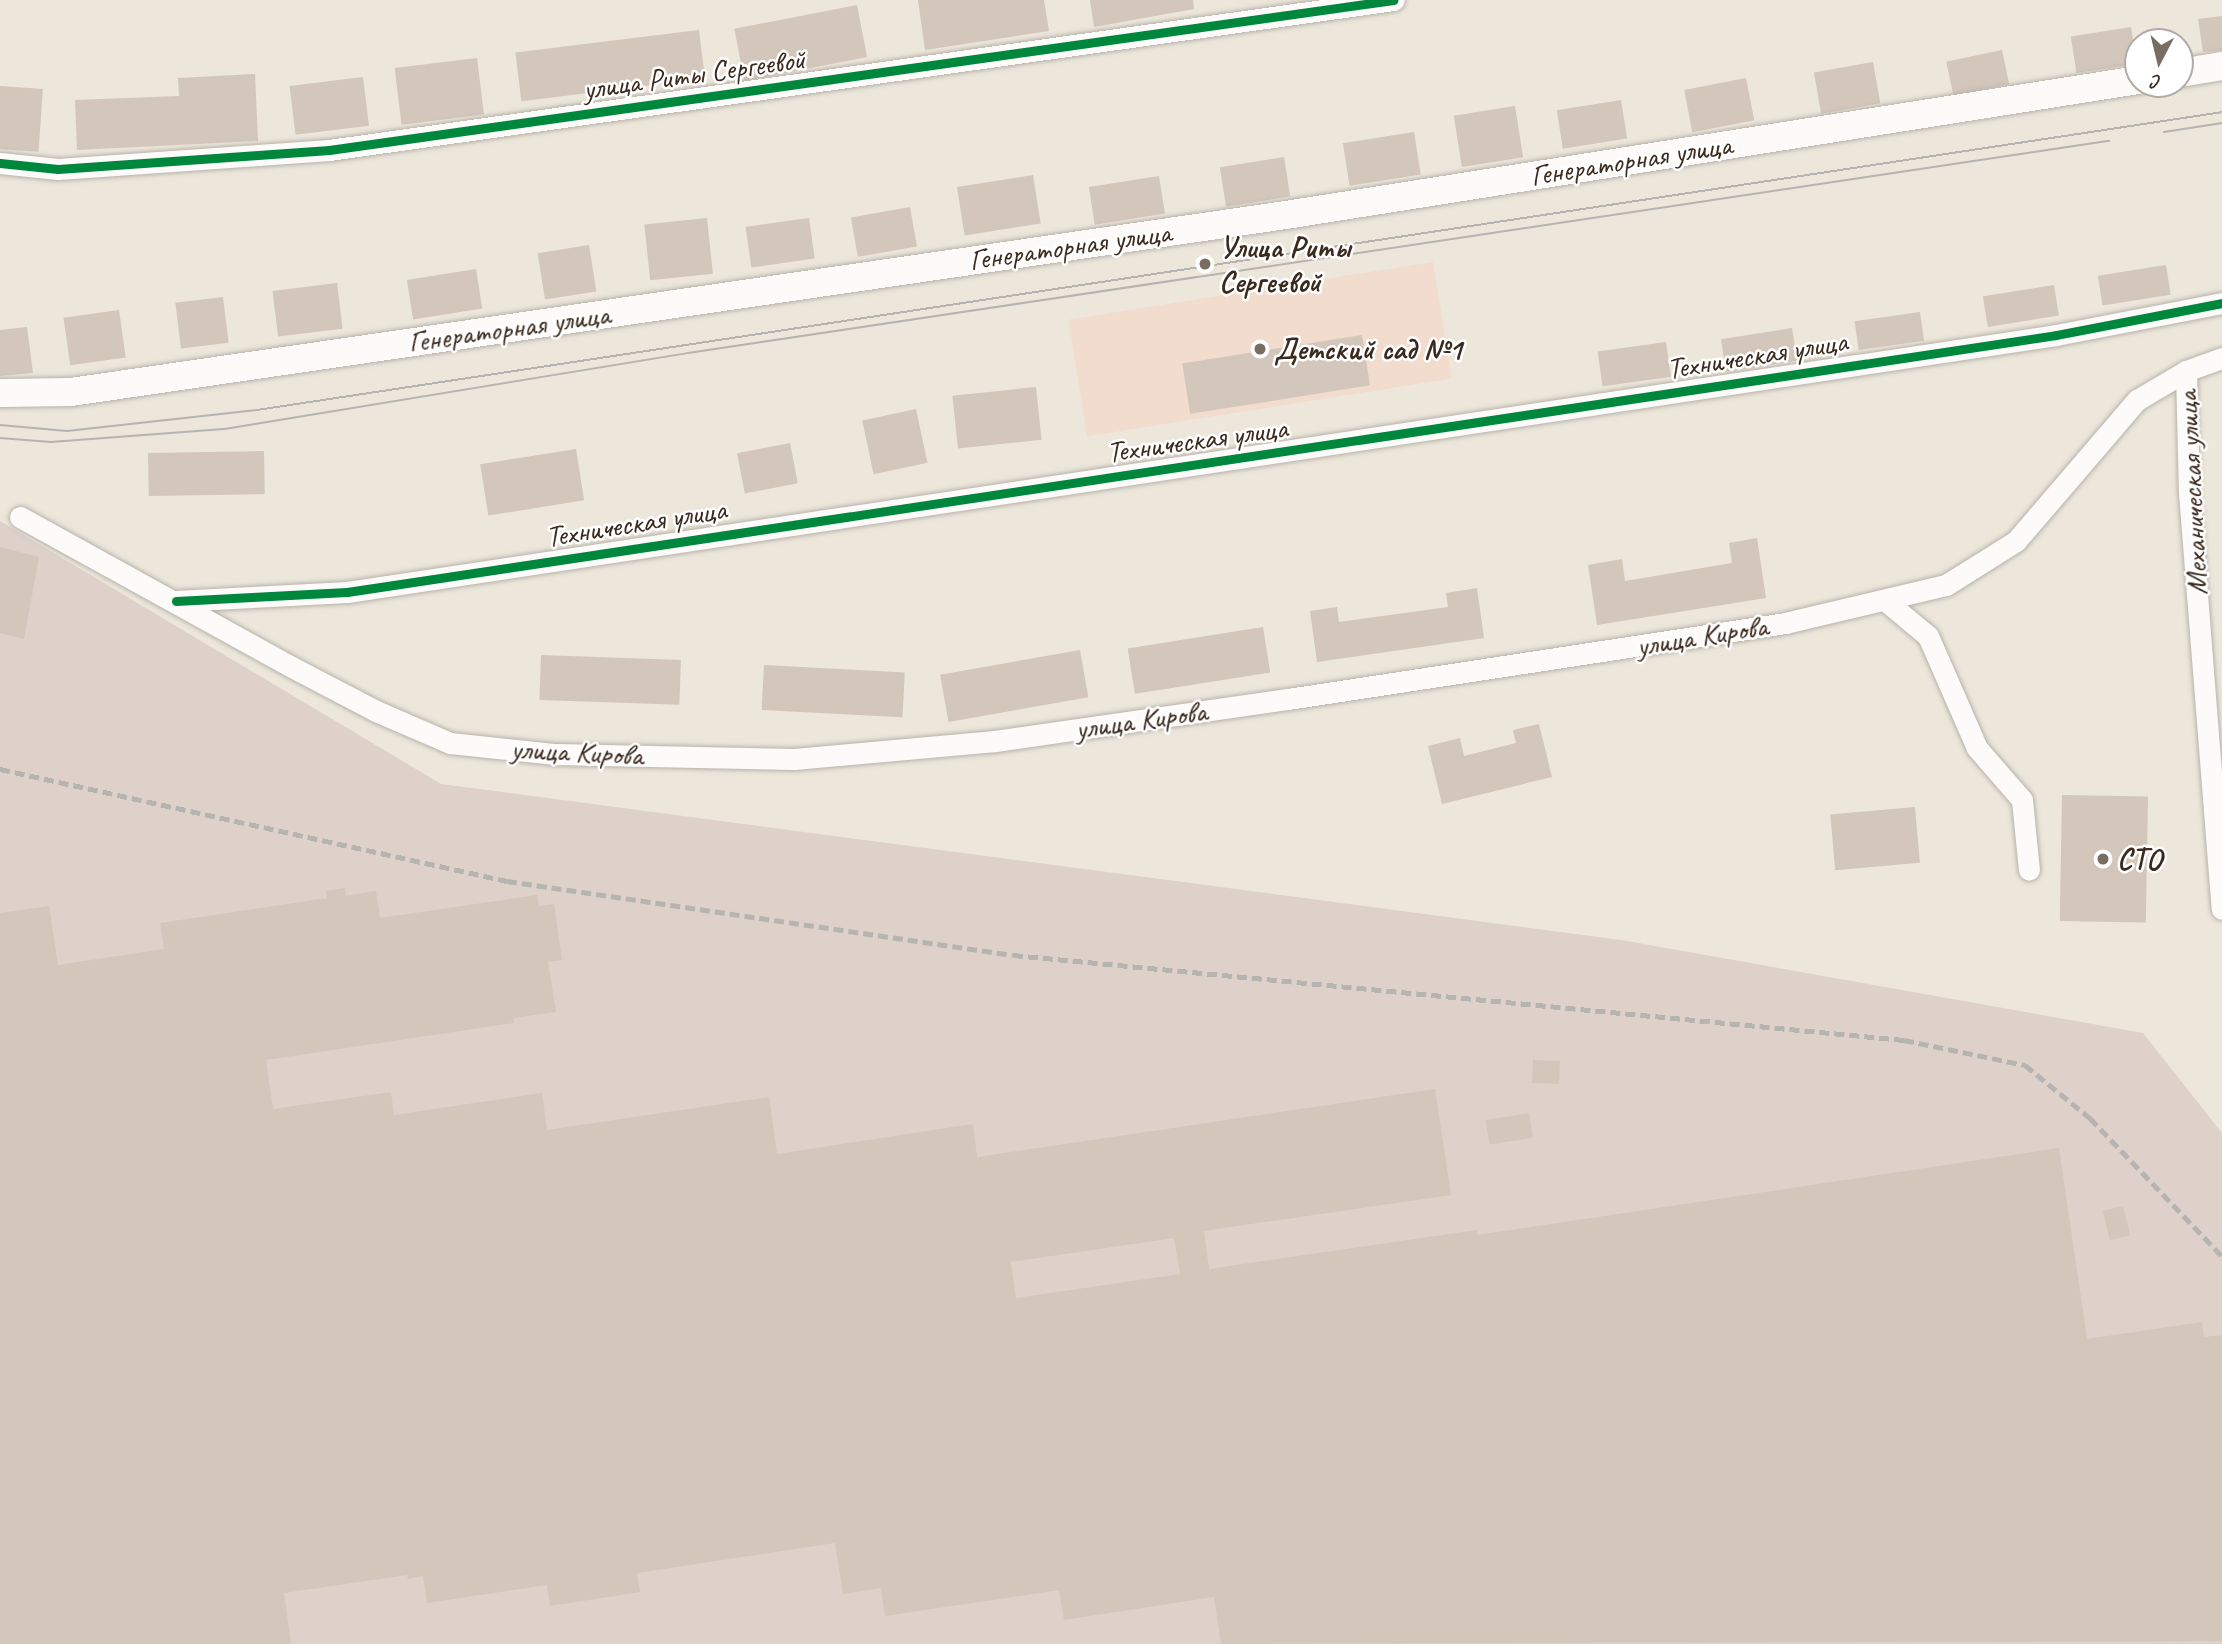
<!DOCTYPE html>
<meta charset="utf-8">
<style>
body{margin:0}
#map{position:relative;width:2222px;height:1644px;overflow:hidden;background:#ece6db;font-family:Caveat,sans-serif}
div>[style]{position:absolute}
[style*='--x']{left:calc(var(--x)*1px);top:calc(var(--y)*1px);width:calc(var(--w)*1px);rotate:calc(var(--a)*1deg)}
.built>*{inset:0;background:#f1dccd;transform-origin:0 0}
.industrial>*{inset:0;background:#ddd1ca}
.building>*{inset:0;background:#d3c6bb;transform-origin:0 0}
.roads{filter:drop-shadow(0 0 2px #b8b3aa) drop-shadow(0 0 2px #b8b3aa)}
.minor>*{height:21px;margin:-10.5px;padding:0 10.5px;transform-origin:10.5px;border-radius:10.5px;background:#fcfbfa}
.major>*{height:28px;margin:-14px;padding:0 14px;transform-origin:14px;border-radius:14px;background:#fcfbfa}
.tram>*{height:2px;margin:-1px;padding:0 1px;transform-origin:1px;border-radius:1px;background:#b6b4b0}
.rail>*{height:5px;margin-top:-2.5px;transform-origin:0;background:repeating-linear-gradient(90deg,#b6b4b0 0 10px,transparent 0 15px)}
.cycleway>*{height:9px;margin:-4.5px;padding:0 4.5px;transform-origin:4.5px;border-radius:4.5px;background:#00873e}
.dots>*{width:19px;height:19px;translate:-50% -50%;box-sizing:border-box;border:4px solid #fff;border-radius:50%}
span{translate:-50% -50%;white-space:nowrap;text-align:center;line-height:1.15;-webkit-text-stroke:5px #fff;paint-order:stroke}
.street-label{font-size:30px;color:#3b2a1e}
.poi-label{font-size:30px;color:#3b2a1e;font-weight:700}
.left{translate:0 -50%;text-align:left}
.north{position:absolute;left:2124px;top:28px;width:70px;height:70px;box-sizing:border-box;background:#fff;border:2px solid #b1aaa5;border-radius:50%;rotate:187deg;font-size:19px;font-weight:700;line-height:28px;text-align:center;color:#3b2a1e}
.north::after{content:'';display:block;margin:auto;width:24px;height:32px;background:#796c60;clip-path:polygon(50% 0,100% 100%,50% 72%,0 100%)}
</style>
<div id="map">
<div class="built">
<i style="left:1433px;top:262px;width:118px;height:369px;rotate:81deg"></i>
</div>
<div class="industrial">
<i style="clip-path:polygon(0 521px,441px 784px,1621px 940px,2143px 1033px,2222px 1133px,2222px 1644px,0 1644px)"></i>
</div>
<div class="building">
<i style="clip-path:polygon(918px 0,1044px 0,1049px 31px,925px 50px)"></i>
<i style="clip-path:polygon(1090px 0,1193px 0,1194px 9px,1094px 27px)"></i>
<i style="left:857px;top:5px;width:53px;height:125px;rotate:79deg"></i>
<i style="clip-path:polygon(2222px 16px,2222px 50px,2203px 52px,2198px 19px)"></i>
<i style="left:2131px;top:27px;width:37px;height:61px;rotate:81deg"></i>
<i style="left:699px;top:30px;width:49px;height:185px;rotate:83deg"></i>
<i style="left:2002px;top:50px;width:35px;height:57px;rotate:78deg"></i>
<i style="left:477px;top:58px;width:57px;height:83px;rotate:83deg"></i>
<i style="left:1873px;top:62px;width:42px;height:60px;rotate:80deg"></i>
<i style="clip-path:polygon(255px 74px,258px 141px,77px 150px,75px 100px,179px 96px,178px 78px)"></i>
<i style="left:363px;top:77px;width:49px;height:74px;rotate:83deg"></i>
<i style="left:1746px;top:78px;width:43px;height:63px;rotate:79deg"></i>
<i style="left:0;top:86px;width:43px;height:63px;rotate:4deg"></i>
<i style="left:1621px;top:100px;width:39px;height:65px;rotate:81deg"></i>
<i style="left:1515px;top:106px;width:52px;height:62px;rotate:81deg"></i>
<i style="left:1414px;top:132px;width:43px;height:72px;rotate:81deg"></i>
<i style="left:1284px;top:157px;width:40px;height:65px;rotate:81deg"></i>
<i style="left:1033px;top:175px;width:49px;height:77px;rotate:81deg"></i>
<i style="left:1159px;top:176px;width:38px;height:71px;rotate:81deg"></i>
<i style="left:910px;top:207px;width:40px;height:60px;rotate:80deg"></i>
<i style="left:707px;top:218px;width:56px;height:63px;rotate:84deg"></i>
<i style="left:809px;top:218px;width:41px;height:64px;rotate:82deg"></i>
<i style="left:589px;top:245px;width:47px;height:52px;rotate:81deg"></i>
<i style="left:2166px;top:265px;width:30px;height:69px;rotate:81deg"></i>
<i style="left:476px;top:269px;width:40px;height:70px;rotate:81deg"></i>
<i style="left:337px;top:283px;width:46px;height:65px;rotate:83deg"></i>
<i style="left:2054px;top:285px;width:31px;height:72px;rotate:81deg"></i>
<i style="left:223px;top:297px;width:46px;height:48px;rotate:83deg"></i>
<i style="left:119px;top:310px;width:48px;height:56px;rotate:82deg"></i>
<i style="left:1920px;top:312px;width:29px;height:66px;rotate:82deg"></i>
<i style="clip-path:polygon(27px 327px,33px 373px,0 376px,0 330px)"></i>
<i style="left:1792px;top:328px;width:33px;height:72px;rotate:81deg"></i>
<i style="left:1362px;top:335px;width:51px;height:182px;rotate:81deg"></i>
<i style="left:1666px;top:342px;width:35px;height:69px;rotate:82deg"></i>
<i style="left:1036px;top:387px;width:53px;height:84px;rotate:84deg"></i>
<i style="left:916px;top:409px;width:55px;height:55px;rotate:78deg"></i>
<i style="left:790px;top:443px;width:41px;height:54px;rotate:79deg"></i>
<i style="left:576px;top:449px;width:52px;height:97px;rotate:81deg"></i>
<i style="left:264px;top:451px;width:43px;height:116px;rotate:89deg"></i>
<i style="clip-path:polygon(1757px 538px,1766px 598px,1597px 625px,1588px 565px,1622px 559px,1625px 581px,1732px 563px,1729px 543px)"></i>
<i style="clip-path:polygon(0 547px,39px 557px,24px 639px,0 633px)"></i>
<i style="clip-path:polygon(1477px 588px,1484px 638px,1317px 662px,1310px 611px,1337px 607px,1339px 622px,1448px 607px,1446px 593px)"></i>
<i style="left:1263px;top:627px;width:46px;height:137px;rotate:81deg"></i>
<i style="left:1080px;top:650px;width:48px;height:142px;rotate:80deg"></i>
<i style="left:541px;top:655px;width:140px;height:45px;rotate:2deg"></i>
<i style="left:764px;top:665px;width:141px;height:45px;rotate:3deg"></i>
<i style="clip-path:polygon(1539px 724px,1552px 777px,1442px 804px,1428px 746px,1460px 738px,1464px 756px,1516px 743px,1513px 730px)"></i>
<i style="left:2062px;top:795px;width:86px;height:126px;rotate:1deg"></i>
<i style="left:1915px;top:807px;width:56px;height:85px;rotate:85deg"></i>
<i style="clip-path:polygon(evenodd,345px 888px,346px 896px,376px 891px,380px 918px,537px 895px,539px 906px,554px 904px,562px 960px,548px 962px,556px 1012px,513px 1018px,514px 1023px,266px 1060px,273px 1109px,391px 1092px,394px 1115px,542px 1093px,547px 1130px,769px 1097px,777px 1154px,973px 1124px,977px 1157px,1435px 1089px,1451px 1195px,1204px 1231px,1209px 1269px,1477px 1230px,1477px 1235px,2059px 1148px,2087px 1339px,2202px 1322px,2204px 1337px,2222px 1335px,2222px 1641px,1221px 1644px,1214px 1597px,1064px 1620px,1059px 1590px,885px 1616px,881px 1588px,843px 1594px,835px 1543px,637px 1573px,640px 1592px,550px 1606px,547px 1585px,427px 1603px,423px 1576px,408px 1579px,407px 1575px,284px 1593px,291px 1644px,0 1644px,0 913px,49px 906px,58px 965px,164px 949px,160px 923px,327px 898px,326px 891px,345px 888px,1174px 1238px,1180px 1274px,1016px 1298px,1011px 1262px,1174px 1238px)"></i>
<i style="left:1533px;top:1060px;width:27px;height:23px;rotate:2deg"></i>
<i style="left:1529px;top:1113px;width:25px;height:44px;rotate:81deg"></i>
<i style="left:2123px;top:1206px;width:30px;height:21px;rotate:76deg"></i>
</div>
<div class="roads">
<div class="minor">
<i style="--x:0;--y:163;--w:58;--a:5.9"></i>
<i style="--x:58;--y:169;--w:272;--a:-4"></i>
<i style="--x:329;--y:150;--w:1075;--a:-8.02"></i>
<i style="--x:2186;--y:371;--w:122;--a:88.6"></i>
<i style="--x:2189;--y:493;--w:417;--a:85.5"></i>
<i style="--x:20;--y:517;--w:306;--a:28.9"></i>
<i style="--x:288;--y:665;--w:99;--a:27.6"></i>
<i style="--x:376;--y:711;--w:81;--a:23.4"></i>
<i style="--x:450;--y:743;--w:106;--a:6"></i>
<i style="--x:555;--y:754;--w:239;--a:1.2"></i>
<i style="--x:794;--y:759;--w:202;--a:-5.1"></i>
<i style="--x:995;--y:741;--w:296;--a:-8.2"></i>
<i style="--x:1288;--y:699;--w:503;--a:-8.69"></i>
<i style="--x:1785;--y:623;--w:165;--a:-13.3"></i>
<i style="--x:1946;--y:585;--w:83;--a:-32.2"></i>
<i style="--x:2016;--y:541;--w:186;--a:-49.4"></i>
<i style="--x:2137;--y:400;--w:57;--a:-30.6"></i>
<i style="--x:2186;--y:371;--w:38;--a:-20"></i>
<i style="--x:176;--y:601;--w:171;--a:-3"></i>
<i style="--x:347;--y:592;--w:1728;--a:-8.55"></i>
<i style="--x:2056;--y:335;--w:169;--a:-10.9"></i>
<i style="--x:1887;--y:602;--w:53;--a:39.7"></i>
<i style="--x:1928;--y:636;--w:122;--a:66.4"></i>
<i style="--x:1977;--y:748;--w:69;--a:49.1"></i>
<i style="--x:2022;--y:800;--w:70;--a:84.3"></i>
</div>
<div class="major">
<i style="--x:2180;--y:73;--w:43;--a:-9.5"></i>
<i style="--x:0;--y:393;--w:71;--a:-0.8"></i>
<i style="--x:71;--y:392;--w:1234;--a:-8.29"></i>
<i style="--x:1292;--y:214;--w:857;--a:-9"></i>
</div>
</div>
<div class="tram">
<i style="--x:2164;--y:132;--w:59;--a:-8.8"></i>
<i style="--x:0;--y:425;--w:67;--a:5.1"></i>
<i style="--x:67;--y:431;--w:191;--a:-6.3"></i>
<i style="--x:257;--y:410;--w:1987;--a:-8.62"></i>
<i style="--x:0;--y:438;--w:51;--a:4.5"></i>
<i style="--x:51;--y:442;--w:173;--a:-4.3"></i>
<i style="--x:224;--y:429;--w:470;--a:-9.3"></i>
<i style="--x:688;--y:353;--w:1437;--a:-8.49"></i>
</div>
<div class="rail">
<i style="--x:0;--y:769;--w:519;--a:12.46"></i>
<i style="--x:507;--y:881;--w:511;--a:8.32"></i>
<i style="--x:1013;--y:955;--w:895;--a:5.45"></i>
<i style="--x:1904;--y:1040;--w:124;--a:11.7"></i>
<i style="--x:2025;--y:1065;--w:84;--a:39.2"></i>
<i style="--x:2090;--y:1118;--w:191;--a:46.3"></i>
</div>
<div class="cycleway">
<i style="--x:0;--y:163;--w:58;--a:5.9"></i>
<i style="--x:58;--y:169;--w:272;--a:-4"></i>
<i style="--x:329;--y:150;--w:1075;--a:-8.02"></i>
<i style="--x:176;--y:601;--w:171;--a:-3"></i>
<i style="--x:347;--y:592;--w:1728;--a:-8.55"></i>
<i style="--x:2056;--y:335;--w:169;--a:-10.9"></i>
</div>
<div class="dots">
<i style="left:1205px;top:264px;background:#796c60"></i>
<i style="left:1260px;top:349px;background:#796c60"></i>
<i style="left:2103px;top:859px;background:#796c60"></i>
</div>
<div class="street-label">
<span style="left:694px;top:74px;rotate:-8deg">улица Риты Сергеевой</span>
<span style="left:1631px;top:160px;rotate:-9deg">Генераторная улица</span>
<span style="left:1070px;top:246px;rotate:-8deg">Генераторная улица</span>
<span style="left:509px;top:328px;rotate:-8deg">Генераторная улица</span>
<span style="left:1757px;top:355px;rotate:-9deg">Техническая улица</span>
<span style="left:1197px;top:440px;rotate:-8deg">Техническая улица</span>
<span style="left:2192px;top:493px;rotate:-93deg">Механическая улица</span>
<span style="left:636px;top:523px;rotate:-9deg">Техническая улица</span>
<span style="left:1702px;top:636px;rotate:-9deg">улица Кирова</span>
<span style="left:1141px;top:720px;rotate:-8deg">улица Кирова</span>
<span style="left:577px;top:752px;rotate:3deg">улица Кирова</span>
</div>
<div class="poi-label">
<span class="left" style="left:1219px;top:264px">Улица Риты<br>Сергеевой</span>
<span class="left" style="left:1274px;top:349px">Детский сад №1</span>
<span class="left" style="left:2117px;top:859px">СТО</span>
</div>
<div class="north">С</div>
</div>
